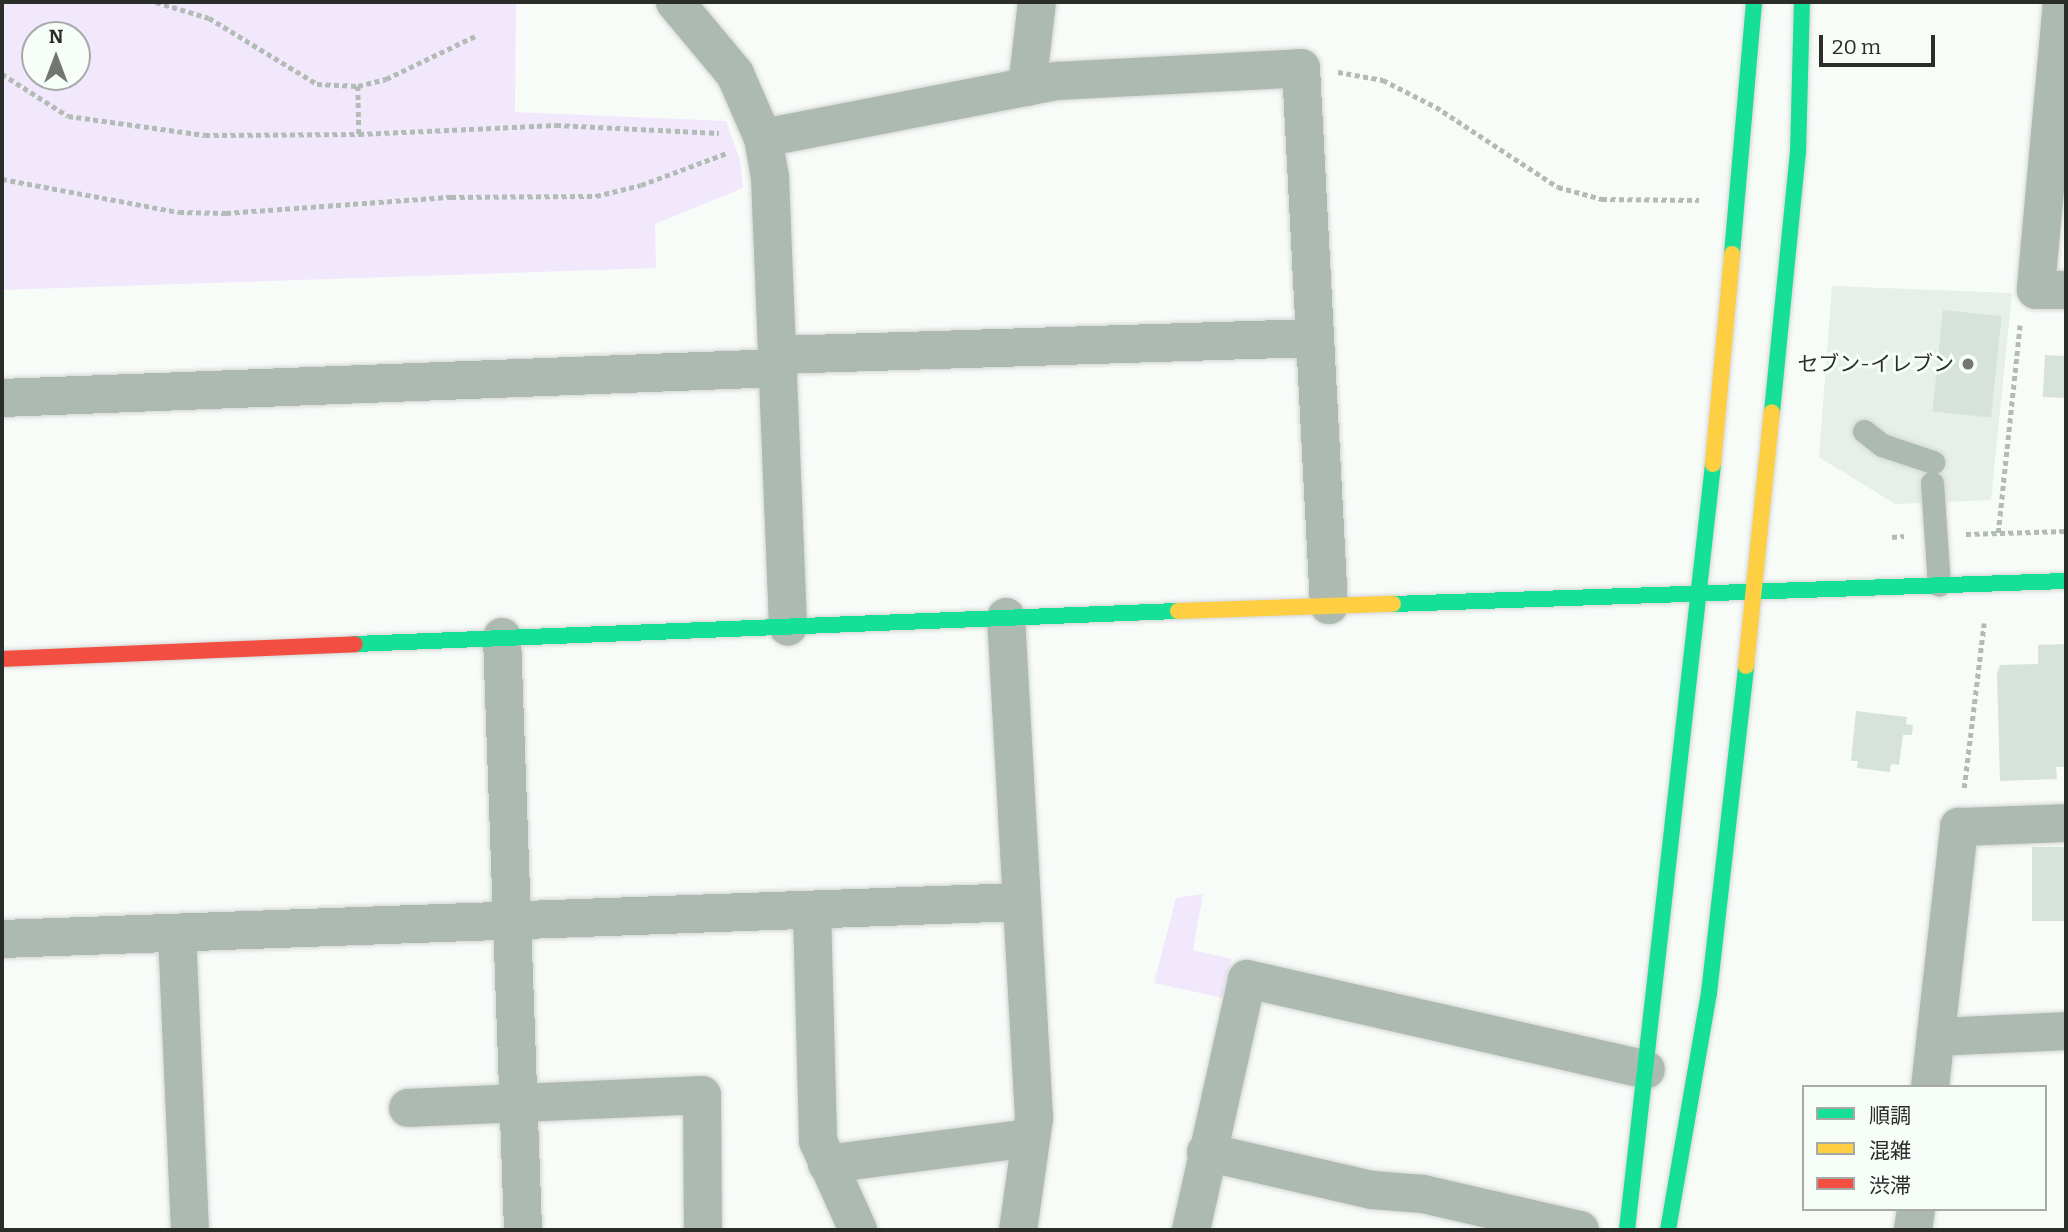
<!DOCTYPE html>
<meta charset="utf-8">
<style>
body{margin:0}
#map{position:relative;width:2068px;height:1232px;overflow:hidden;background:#f8fcf9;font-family:Bitter,"Noto Sans JP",serif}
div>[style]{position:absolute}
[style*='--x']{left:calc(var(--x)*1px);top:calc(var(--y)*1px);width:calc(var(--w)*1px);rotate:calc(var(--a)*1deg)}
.built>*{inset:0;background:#e6efe8}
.green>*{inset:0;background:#f1e8fc}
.building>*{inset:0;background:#d7e3da;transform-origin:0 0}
.path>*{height:4.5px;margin-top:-2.25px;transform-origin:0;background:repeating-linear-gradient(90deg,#b3bbb6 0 5px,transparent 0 8.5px)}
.roads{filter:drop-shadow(0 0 2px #d4d6d4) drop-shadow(0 0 2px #d4d6d4)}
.lane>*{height:23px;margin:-11.5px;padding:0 11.5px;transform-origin:11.5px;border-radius:11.5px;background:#acbab1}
.street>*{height:38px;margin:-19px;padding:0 19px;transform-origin:19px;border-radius:19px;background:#acbab1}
.fast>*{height:16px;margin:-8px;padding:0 8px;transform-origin:8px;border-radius:8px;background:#16e098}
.slow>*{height:16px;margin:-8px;padding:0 8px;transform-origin:8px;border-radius:8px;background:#ffcf43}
.jam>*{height:16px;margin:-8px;padding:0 8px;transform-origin:8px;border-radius:8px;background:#f24e42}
.dots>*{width:19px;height:19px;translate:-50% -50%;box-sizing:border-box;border:4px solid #f7fdf8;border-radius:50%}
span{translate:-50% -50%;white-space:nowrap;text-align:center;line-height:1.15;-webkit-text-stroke:6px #f7fdf8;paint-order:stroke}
.poi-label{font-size:21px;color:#2b2d2b}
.right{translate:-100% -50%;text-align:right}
.frame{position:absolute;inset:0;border:4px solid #2b2d2b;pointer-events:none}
.legend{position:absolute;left:1802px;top:1085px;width:245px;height:126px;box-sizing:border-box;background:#f7fdf8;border:2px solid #a5aaa6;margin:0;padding:9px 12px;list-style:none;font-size:21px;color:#2b2d2b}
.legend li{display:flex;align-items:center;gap:14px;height:35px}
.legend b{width:35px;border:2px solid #a5aaa6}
.north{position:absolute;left:21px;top:21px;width:70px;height:70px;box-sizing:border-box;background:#f7fdf8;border:2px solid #a5aaa6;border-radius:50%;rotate:0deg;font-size:19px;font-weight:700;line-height:28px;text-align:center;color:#2b2d2b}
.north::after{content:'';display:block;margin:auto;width:24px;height:32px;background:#737573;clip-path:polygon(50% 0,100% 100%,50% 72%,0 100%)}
.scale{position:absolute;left:1819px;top:35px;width:116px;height:32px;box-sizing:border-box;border:4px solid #2b2d2b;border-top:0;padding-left:9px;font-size:21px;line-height:24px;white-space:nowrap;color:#2b2d2b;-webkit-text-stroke:5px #f7fdf8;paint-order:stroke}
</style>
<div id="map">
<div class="built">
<i style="clip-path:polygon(1832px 286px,2012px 293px,1991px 500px,1895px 504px,1819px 457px)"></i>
</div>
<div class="green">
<i style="clip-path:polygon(evenodd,2px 2px,516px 2px,515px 112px,726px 121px,740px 160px,743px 188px,655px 224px,656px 268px,2px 290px,2px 2px,35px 35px,77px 35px,77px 77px,35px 77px,35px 35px)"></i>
<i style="clip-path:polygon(1203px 894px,1193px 950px,1232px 959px,1223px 998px,1154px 983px,1176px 898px)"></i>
</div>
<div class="building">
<i style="left:1943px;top:310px;width:59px;height:102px;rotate:6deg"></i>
<i style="left:2045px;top:355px;width:21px;height:42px;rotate:3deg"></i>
<i style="clip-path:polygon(2066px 644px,2066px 767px,2056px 767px,2057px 779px,2000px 781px,1997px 674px,2000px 665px,2038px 664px,2038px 645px)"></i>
<i style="clip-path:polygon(1856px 711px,1907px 717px,1906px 724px,1913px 725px,1912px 735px,1903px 735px,1899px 765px,1891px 764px,1890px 772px,1857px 768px,1858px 761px,1851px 761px)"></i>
<i style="left:2066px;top:847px;width:74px;height:34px;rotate:90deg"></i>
</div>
<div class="path">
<i style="--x:156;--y:2;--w:55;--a:16.8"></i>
<i style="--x:209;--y:18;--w:127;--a:31.4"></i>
<i style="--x:317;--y:84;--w:41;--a:2.8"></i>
<i style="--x:358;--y:86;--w:29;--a:-14"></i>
<i style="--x:386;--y:79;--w:99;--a:-25.8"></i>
<i style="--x:1338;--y:72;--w:46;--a:10.1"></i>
<i style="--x:1383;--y:80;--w:59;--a:27"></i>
<i style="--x:1436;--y:107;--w:146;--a:33.3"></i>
<i style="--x:1558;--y:187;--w:46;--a:15.3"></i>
<i style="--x:1602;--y:199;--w:97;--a:0.6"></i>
<i style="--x:2;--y:74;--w:78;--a:32.5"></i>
<i style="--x:68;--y:116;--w:138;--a:7.9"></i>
<i style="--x:205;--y:135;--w:154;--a:-0.4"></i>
<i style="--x:359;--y:134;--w:197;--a:-2.6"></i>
<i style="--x:556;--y:125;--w:163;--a:2.8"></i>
<i style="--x:358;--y:86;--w:48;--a:88.8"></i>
<i style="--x:2;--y:179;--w:180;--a:10.6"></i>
<i style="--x:179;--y:212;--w:47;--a:1.2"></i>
<i style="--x:226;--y:213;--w:226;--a:-4.1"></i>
<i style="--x:451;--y:197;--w:145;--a:-0.4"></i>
<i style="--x:596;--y:196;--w:46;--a:-13.7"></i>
<i style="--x:641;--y:185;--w:92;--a:-20.4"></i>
<i style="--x:1998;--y:533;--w:209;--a:-84"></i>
<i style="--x:1966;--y:534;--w:100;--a:-1.7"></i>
<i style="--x:1892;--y:537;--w:12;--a:-5"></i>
<i style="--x:1964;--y:788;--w:166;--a:-83.1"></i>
</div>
<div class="roads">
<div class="lane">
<i style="--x:1864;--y:431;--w:23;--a:38"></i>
<i style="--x:1882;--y:445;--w:54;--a:18.4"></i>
<i style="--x:1932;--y:483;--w:102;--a:86.1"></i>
</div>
<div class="street">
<i style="--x:675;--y:2;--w:94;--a:50.2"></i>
<i style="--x:735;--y:74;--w:70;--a:66.4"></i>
<i style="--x:763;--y:138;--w:40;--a:80"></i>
<i style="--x:770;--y:177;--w:450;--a:87.7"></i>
<i style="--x:2062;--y:2;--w:289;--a:95.2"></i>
<i style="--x:2036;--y:290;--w:30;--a:0"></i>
<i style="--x:1027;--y:87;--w:86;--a:-83.3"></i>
<i style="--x:763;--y:138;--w:299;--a:-11"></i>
<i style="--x:1057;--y:81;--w:244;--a:-3"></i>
<i style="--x:1301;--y:68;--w:538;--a:87.02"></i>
<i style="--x:778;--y:355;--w:536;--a:-1.82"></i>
<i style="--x:2;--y:398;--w:778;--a:-2.21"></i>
<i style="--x:1006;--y:617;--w:502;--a:86.8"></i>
<i style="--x:1034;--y:1118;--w:113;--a:98.1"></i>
<i style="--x:502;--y:637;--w:593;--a:87.97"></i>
<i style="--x:812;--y:910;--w:231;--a:88.5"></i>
<i style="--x:818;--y:1141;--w:98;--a:65.8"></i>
<i style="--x:177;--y:933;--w:297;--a:87.5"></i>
<i style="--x:2;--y:939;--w:1018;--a:-2.08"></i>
<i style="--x:1936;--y:1037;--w:130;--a:-2.6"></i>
<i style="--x:1930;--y:1087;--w:262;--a:-83.6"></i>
<i style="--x:1959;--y:827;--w:107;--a:-2.1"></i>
<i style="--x:408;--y:1108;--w:294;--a:-2.5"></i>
<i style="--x:702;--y:1095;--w:135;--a:89.6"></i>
<i style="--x:1206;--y:1152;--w:170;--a:12.9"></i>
<i style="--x:1372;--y:1190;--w:51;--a:4.5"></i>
<i style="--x:1423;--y:1194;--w:161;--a:12.9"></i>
<i style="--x:827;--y:1164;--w:205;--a:-7.3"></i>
<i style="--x:1191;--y:1230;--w:257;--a:-77.4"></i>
<i style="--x:1247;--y:979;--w:409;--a:12.8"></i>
<i style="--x:1913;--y:1230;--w:21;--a:-82"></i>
</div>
<div class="fast">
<i style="--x:1732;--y:254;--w:253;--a:-85"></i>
<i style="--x:1772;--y:412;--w:260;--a:-84.3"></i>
<i style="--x:1798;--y:153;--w:151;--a:-88.5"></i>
<i style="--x:1393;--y:604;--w:673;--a:-1.96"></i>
<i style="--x:355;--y:644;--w:824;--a:-2.3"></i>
<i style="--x:1627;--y:1230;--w:771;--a:-83.59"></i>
<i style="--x:1668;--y:1230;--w:241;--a:-80.2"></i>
<i style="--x:1709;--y:993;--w:329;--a:-83.5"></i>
</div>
<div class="slow">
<i style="--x:1713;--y:464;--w:211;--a:-84.8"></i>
<i style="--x:1178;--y:611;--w:215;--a:-1.9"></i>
<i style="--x:1746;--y:666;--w:255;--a:-84.2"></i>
</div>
<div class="jam">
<i style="--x:2;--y:659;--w:353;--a:-2.4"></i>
</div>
</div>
<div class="dots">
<i style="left:1968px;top:364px;background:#737573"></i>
</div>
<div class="poi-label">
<span class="right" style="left:1954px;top:364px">セブン-イレブン</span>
</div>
<div class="frame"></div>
<ul class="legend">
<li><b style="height:9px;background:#16e098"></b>順調</li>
<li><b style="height:9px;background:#ffcf43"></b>混雑</li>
<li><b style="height:9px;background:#f24e42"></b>渋滞</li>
</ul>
<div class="north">N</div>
<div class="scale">20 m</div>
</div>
